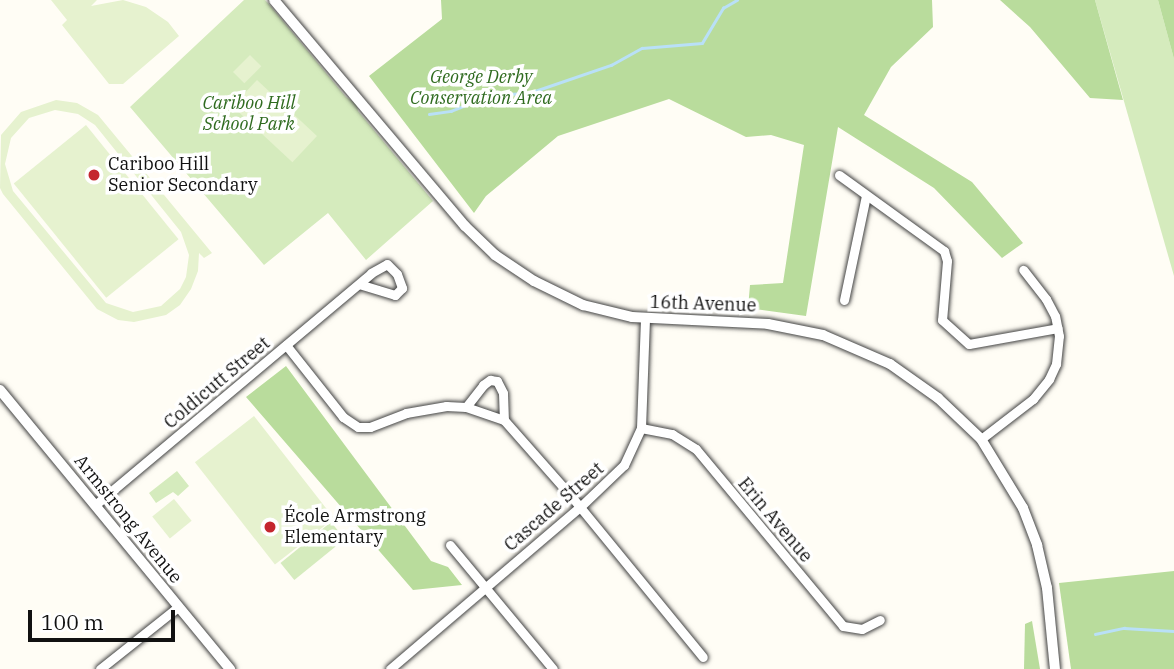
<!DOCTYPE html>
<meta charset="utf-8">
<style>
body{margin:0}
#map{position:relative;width:1174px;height:669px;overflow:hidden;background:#fffdf5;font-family:"IBM Plex Serif",serif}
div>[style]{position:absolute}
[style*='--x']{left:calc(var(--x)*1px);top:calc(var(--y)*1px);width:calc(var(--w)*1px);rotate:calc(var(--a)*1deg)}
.green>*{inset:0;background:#d5ebbd;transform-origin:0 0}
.forest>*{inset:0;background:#b9dc9c}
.pitch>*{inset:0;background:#e6f2cf;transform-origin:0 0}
.stream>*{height:2.5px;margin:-1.25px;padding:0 1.25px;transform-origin:1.25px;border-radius:1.25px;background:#b9e0f7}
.roads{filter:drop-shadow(0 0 2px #444) drop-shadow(0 0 2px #444)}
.minor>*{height:9px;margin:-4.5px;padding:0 4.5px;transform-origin:4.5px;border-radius:4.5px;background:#fff}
.tertiary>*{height:10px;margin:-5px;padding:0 5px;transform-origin:5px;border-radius:5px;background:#fff}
.dots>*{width:19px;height:19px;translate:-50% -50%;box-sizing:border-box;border:4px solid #fff;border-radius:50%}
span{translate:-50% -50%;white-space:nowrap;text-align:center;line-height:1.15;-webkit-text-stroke:7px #fff;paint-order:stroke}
.park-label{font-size:18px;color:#2f6b1f;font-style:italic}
.poi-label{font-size:18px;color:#111}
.left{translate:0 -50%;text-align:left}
.street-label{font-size:18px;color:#111}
.scale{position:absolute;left:28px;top:610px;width:147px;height:32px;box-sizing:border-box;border:4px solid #111;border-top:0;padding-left:9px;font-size:21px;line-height:24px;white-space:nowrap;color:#111;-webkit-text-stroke:5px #fff;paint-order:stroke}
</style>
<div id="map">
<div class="green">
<i style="clip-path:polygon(244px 0,265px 0,268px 3px,346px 97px,357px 104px,358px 111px,433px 201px,366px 260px,328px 213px,264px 265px,130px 107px)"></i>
<i style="clip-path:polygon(1095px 0,1158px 0,1174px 59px,1174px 276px)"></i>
<i style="clip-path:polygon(177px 471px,189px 486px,178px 496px,173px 492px,156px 503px,149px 493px)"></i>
<i style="left:331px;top:522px;width:22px;height:65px;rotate:51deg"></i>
</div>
<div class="forest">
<i style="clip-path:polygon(441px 0,932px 0,933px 27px,891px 67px,864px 115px,972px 182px,1023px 243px,1002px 258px,934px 188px,838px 127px,806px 316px,748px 308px,750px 285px,783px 283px,804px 145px,771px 135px,746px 137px,669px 99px,558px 136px,486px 196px,474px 213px,369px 76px,442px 19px)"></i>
<i style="clip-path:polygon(1000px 0,1095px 0,1123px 100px,1090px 98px,1030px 27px)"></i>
<i style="clip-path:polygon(1158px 0,1174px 0,1174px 59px)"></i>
<i style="clip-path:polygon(286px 366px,431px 561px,448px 567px,462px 585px,413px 590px,246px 397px)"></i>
<i style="clip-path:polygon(1174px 571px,1174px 669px,1071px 669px,1059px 583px)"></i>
<i style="clip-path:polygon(1032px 621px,1040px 669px,1024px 669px,1025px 624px)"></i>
</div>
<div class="pitch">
<i style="clip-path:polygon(51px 0,97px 0,91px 6px,123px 0,146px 7px,168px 22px,179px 36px,123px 84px,109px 84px,62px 25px,67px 20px)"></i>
<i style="left:250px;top:55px;width:16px;height:24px;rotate:45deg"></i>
<i style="left:257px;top:80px;width:82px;height:36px;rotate:43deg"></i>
<i style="clip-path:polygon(evenodd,56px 100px,77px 103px,98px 115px,212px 253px,204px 258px,199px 253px,198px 271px,191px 289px,180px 305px,166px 315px,134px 322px,118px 320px,97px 309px,3px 194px,0 188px,1px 135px,21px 112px,56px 100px,55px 110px,78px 114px,95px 125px,181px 232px,189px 255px,186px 277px,180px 289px,161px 306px,133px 312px,106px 303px,13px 191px,5px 164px,11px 138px,29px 118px,55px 110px)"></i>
<i style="left:86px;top:125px;width:147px;height:93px;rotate:51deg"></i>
<i style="left:254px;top:416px;width:130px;height:75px;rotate:52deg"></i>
<i style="left:174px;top:499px;width:28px;height:28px;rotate:51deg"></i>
</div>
<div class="stream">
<i style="--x:429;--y:114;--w:22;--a:-8"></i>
<i style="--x:451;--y:111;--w:43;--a:-21.8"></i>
<i style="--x:491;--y:95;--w:38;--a:-3"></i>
<i style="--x:529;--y:93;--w:87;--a:-18.9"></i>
<i style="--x:611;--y:65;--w:35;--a:-29"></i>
<i style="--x:642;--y:48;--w:60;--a:-4.8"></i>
<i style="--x:702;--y:43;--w:41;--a:-59"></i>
<i style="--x:723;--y:8;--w:16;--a:-30"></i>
<i style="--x:1095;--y:634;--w:30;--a:-12"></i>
<i style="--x:1124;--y:628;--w:50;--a:3.4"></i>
</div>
<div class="roads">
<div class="minor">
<i style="--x:839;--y:175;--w:130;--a:35.9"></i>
<i style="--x:944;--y:251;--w:10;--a:73"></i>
<i style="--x:947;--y:261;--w:59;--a:94.8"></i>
<i style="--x:942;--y:320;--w:36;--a:42"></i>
<i style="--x:969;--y:344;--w:90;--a:-10.2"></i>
<i style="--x:844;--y:300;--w:106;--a:-78.1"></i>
<i style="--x:286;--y:345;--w:92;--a:51.6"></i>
<i style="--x:343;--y:417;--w:18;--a:34"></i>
<i style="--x:358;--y:427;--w:12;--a:0"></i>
<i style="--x:370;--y:427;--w:39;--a:-21"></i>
<i style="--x:406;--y:413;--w:41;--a:-9.9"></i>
<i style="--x:446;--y:406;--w:20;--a:3"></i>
<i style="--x:466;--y:407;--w:40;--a:18.9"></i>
<i style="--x:504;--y:420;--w:101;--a:48.6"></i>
<i style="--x:571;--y:496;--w:208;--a:50.7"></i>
<i style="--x:466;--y:407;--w:28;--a:-52"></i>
<i style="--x:483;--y:385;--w:9;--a:-36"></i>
<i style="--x:490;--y:380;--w:7;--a:8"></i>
<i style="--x:497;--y:381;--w:13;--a:63"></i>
<i style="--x:503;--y:393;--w:27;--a:88"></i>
<i style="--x:641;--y:428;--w:32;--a:11"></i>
<i style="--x:672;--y:434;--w:28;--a:32"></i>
<i style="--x:696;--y:449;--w:230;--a:50.3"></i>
<i style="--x:843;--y:626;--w:19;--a:9"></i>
<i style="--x:862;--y:629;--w:20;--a:-27"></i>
<i style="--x:981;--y:439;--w:66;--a:-37.6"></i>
<i style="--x:1033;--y:399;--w:26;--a:-51"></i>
<i style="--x:1049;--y:379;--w:17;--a:-65"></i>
<i style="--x:1056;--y:364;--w:28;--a:-84"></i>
<i style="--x:1059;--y:336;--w:20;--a:-101"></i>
<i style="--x:1055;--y:316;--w:19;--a:-118"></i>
<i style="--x:1046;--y:299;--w:37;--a:-128"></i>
<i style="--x:95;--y:505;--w:361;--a:-40"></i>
<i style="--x:371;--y:273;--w:18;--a:-29"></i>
<i style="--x:387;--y:264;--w:14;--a:45"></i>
<i style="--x:397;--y:274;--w:15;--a:70"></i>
<i style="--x:402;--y:288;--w:10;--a:135"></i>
<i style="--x:395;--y:295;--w:37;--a:-163"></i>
<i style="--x:450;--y:545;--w:161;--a:50.3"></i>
<i style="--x:100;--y:669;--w:100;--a:-38.5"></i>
<i style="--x:390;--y:669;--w:250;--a:-40.5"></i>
<i style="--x:580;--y:507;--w:61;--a:-43.7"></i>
<i style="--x:624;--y:465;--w:41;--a:-65.3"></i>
<i style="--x:641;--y:428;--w:108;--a:-87.9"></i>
</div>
<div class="tertiary">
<i style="--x:274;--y:0;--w:296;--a:49.8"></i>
<i style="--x:465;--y:226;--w:42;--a:44"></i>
<i style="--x:495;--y:255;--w:47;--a:33.7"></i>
<i style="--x:534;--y:281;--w:55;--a:26.1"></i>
<i style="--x:583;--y:305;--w:50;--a:13.8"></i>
<i style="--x:632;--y:317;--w:136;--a:2.9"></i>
<i style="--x:768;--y:324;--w:56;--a:11.3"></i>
<i style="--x:823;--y:335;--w:73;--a:23.4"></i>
<i style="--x:890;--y:364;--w:59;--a:35.3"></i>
<i style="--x:938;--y:398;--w:59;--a:43.6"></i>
<i style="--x:981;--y:439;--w:81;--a:58.7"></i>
<i style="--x:1023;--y:508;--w:40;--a:69"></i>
<i style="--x:1037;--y:545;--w:44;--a:76.9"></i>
<i style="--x:1047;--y:588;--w:81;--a:84.4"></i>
<i style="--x:0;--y:390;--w:362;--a:50.5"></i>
</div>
</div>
<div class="dots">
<i style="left:94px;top:175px;background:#c4262e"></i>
<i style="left:270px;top:527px;background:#c4262e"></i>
</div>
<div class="park-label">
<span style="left:481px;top:88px">George Derby<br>Conservation Area</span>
<span style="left:249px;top:114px">Cariboo Hill<br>School Park</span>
</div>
<div class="poi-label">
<span class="left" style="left:108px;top:175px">Cariboo Hill<br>Senior Secondary</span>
<span class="left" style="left:284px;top:527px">École Armstrong<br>Elementary</span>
</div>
<div class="street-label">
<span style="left:703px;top:304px;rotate:2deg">16th Avenue</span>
<span style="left:217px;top:383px;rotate:-40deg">Coldicutt Street</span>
<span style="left:554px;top:507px;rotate:-41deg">Cascade Street</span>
<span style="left:128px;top:519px;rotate:51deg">Armstrong Avenue</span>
<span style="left:775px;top:520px;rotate:50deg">Erin Avenue</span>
</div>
<div class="scale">100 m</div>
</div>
